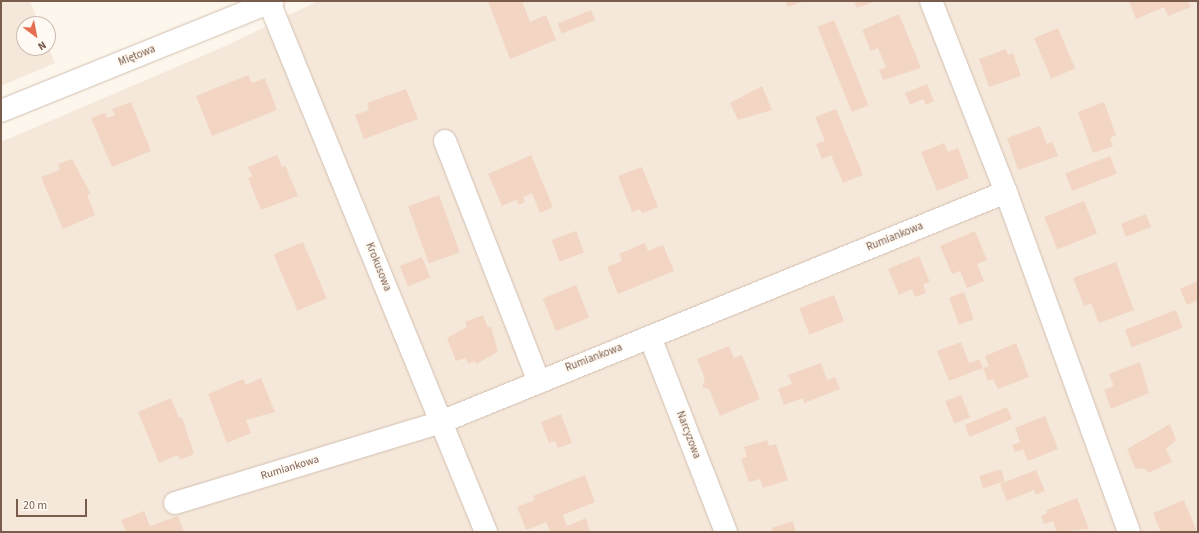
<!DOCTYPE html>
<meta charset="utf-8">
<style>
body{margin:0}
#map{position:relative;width:1199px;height:533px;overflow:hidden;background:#fdf6ec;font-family:"Source Sans 3",sans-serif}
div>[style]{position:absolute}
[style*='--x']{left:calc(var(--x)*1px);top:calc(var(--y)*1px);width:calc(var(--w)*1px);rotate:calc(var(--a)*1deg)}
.residential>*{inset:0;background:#f5e8da}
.building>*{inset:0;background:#f3d5c3;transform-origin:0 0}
.roads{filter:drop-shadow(0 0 1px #d1beb0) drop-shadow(0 0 1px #d1beb0)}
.minor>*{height:22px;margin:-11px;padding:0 11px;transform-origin:11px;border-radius:11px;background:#fff}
span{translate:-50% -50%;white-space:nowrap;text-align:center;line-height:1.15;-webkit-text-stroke:3.5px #fffaf3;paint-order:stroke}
.street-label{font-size:11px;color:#7a5c4d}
.frame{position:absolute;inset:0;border:2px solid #7a5c4d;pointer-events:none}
.north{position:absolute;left:16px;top:16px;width:40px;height:40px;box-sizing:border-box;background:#fffaf3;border:1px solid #cabbb1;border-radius:50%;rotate:148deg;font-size:11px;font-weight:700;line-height:16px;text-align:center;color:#7a5c4d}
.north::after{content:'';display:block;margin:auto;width:14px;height:18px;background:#e76f51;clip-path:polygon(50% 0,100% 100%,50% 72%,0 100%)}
.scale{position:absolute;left:16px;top:499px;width:71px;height:18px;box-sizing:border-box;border:2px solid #7a5c4d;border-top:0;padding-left:5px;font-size:12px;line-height:14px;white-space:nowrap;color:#7a5c4d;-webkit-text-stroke:3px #fffaf3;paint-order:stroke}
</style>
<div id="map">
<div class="residential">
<i style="clip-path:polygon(1px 1px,30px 1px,39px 24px,24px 24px,24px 48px,48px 46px,55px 63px,1px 86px)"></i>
<i style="clip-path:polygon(318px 1px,1198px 1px,1198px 532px,1px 532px,1px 142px,230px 44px)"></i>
</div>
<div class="building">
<i style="clip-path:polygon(488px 1px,522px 1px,530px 22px,546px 15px,556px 40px,510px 59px)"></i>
<i style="clip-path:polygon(786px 1px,804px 1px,788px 7px)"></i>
<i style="clip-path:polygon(854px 1px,875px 1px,857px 8px)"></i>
<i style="clip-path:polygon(1129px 1px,1188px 1px,1191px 7px,1168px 16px,1164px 7px,1136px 19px)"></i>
<i style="left:591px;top:10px;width:11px;height:36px;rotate:68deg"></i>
<i style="clip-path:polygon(899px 14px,921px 68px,883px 80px,879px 70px,886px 67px,878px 48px,871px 51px,862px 30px)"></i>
<i style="left:834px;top:20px;width:92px;height:18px;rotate:68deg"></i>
<i style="left:1058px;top:28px;width:44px;height:26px;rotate:67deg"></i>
<i style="clip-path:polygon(1006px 49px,1008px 55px,1013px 53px,1021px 76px,989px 87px,979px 59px)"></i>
<i style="clip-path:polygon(248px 75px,252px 83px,265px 78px,277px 110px,212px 136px,196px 96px)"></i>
<i style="clip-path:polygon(927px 84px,934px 101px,926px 105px,923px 99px,910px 105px,905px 93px)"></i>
<i style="clip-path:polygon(762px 86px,772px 110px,738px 120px,730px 103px)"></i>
<i style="clip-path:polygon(406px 89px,418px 119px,364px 139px,355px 115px,369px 110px,367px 103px)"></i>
<i style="clip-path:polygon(131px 102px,151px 151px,112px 167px,91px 118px,105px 113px,107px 118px,115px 115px,112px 109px)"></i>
<i style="clip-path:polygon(1104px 102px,1116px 135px,1110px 138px,1113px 146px,1093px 153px,1078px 112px)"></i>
<i style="clip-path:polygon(836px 109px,863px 175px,843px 183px,831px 155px,822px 159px,816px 144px,825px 141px,815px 117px)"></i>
<i style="clip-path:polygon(1040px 126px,1047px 144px,1052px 141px,1058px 156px,1018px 170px,1007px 138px)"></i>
<i style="clip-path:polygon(944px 143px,948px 152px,958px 148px,969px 178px,937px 191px,921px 152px)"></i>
<i style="clip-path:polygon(277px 155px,282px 167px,285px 165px,298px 196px,261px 210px,248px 178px,252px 176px,248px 167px)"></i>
<i style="clip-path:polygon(531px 155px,553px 207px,540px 213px,532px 193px,523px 197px,525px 202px,519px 205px,516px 200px,502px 206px,488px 174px)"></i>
<i style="left:1110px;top:156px;width:19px;height:48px;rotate:69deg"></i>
<i style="clip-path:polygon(72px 159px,91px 194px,87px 195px,95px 215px,63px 229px,41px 177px,60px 170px,58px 164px)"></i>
<i style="clip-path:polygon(642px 167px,658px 207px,642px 213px,640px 209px,632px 212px,618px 176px)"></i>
<i style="left:439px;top:195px;width:61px;height:33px;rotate:70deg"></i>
<i style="left:1084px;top:201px;width:35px;height:43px;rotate:68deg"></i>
<i style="left:1146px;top:214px;width:14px;height:27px;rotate:69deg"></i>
<i style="left:576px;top:231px;width:23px;height:26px;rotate:70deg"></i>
<i style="clip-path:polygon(975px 231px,987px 260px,977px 264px,984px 281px,967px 288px,960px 271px,952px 274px,940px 246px)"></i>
<i style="left:303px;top:242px;width:61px;height:32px;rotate:67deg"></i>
<i style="clip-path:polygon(645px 243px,648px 251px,663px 245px,674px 271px,618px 294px,607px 267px,622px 261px,619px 254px)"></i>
<i style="clip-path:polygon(919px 256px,930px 282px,923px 284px,926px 293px,915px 297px,912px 289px,899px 295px,888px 269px)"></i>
<i style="left:422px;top:257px;width:22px;height:24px;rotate:68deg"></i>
<i style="clip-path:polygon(1116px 262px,1134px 310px,1099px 323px,1091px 303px,1084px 306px,1073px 278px)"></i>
<i style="clip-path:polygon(1198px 281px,1198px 300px,1187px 305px,1180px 289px)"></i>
<i style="left:576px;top:285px;width:35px;height:36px;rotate:68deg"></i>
<i style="left:964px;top:292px;width:29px;height:16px;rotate:70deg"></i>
<i style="left:834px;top:295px;width:28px;height:37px;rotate:69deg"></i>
<i style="left:1176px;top:310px;width:19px;height:55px;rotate:69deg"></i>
<i style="clip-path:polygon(483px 315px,488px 328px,491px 326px,498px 352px,476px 364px,475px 361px,468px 364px,466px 358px,456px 361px,447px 338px,467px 327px,465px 322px)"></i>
<i style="clip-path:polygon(961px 342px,969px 363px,979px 359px,983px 368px,949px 381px,937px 351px)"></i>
<i style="clip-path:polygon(1016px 343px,1029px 377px,998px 389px,993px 379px,988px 381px,983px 368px,989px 366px,985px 356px)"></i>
<i style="clip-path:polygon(729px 346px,734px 358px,742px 355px,760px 399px,720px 416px,709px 389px,702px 387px,705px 379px,697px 359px)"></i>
<i style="clip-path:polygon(1140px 362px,1149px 393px,1111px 409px,1104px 390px,1114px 386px,1109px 374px)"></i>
<i style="clip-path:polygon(821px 363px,827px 380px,835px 377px,840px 389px,804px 403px,803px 398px,784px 405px,778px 389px,792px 384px,788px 375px)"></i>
<i style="clip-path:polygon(261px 378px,275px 412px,246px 420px,251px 433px,227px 443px,208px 394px,243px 379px,246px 385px)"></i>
<i style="left:961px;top:395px;width:24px;height:17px;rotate:68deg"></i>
<i style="clip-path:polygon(171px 398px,179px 418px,182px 417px,194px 454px,180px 460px,178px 455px,159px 463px,138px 412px)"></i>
<i style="left:1007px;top:407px;width:13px;height:46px;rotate:67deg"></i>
<i style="clip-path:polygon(561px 414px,572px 443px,558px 448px,555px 441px,549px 443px,541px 422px)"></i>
<i style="clip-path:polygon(1045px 416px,1058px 449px,1028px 461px,1023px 449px,1015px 452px,1012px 445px,1020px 442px,1015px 428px)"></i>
<i style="clip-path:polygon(1170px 424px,1176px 440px,1166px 449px,1172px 462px,1148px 473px,1146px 469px,1135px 468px,1127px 449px)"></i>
<i style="clip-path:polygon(767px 440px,769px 446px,776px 444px,788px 480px,763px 488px,760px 479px,749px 482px,741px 459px,747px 457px,744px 447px)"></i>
<i style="left:1001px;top:469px;width:13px;height:23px;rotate:72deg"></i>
<i style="clip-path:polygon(1036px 470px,1045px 491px,1036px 495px,1034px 490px,1007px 501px,1000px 484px)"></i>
<i style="clip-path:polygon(585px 475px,595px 502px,563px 515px,567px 526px,586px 518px,590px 532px,550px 532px,546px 522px,526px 530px,517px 507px,535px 500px,533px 496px)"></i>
<i style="clip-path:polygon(1077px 498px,1089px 529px,1057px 532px,1053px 521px,1044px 524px,1041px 516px,1047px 513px,1046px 510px)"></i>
<i style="clip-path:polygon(1184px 500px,1197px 532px,1161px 532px,1153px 513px)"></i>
<i style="clip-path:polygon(144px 511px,150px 526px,178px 516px,184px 532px,126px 532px,121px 520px)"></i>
<i style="clip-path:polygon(793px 521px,796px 532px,773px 532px,771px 528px)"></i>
</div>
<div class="roads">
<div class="minor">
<i style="--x:931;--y:1;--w:205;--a:68.6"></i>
<i style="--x:1006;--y:192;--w:362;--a:70.1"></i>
<i style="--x:269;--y:2;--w:573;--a:67.73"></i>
<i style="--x:1;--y:111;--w:293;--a:-22"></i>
<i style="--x:445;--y:141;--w:256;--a:68.7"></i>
<i style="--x:650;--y:337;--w:209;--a:68.7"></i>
<i style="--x:175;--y:503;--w:278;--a:-16.9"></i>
<i style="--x:441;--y:422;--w:610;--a:-22.15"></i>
</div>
</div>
<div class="street-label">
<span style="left:137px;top:56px;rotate:-22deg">Miętowa</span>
<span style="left:895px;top:237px;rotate:-22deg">Rumiankowa</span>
<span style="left:378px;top:267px;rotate:68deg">Krokusowa</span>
<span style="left:594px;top:358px;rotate:-21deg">Rumiankowa</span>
<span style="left:688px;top:435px;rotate:69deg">Narcyzowa</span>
<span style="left:290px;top:468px;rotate:-17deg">Rumiankowa</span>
</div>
<div class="frame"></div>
<div class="north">N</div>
<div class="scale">20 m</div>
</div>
